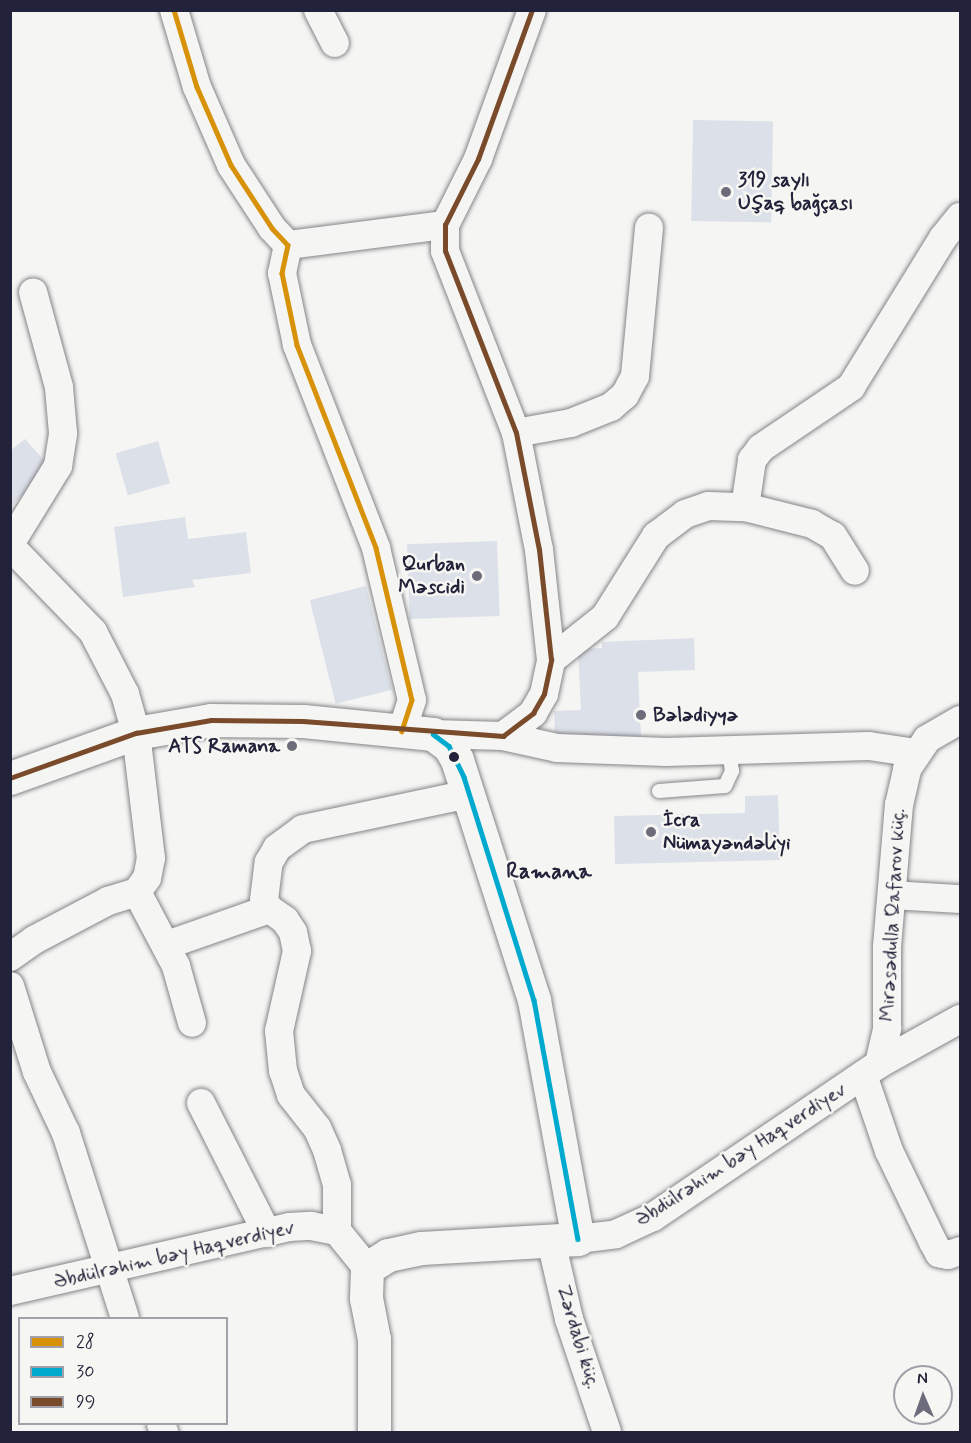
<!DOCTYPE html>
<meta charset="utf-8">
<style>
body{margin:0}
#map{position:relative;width:971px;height:1443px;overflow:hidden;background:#f5f5f3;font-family:Mynerve,sans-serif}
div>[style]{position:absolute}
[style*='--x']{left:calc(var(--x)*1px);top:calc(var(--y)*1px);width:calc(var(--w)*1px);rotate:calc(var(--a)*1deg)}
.building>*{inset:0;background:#dce0e9;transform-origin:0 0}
.roads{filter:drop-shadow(0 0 2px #858589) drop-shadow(0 0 2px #858589)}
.service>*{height:14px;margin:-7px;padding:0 7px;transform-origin:7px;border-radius:7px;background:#f5f5f3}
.minor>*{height:28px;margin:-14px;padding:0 14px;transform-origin:14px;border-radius:14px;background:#f5f5f3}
.tertiary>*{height:33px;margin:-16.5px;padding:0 16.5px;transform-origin:16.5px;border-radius:16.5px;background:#f5f5f3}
.bus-1>*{height:4.5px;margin:-2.25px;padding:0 2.25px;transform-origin:2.25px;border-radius:2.25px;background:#d79209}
.bus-2>*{height:4.5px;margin:-2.25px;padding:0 2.25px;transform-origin:2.25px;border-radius:2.25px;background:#00a9ce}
.bus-3>*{height:4.5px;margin:-2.25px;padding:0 2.25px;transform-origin:2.25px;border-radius:2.25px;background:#7a4b2a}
.dots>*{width:16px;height:16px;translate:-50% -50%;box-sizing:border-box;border:3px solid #f6f6f2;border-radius:50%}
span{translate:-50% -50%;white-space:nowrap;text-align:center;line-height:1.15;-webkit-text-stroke:5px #f6f6f2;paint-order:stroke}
.poi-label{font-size:20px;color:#22223b;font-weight:700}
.left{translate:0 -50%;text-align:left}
.right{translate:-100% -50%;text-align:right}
.street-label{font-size:20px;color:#22223b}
.quarter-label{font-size:22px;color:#22223b;font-weight:700}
.frame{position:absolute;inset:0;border:12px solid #22223b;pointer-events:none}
.legend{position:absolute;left:18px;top:1317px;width:210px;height:108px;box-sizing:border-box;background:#f6f6f2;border:2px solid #a1a1a9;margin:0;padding:8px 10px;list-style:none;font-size:18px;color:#22223b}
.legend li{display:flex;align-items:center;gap:12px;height:30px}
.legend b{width:30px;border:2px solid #a1a1a9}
.north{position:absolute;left:893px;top:1365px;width:60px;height:60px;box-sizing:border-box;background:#f6f6f2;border:2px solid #a1a1a9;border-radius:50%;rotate:358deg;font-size:16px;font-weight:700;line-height:24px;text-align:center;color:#22223b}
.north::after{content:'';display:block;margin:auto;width:21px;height:27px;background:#6c6c7b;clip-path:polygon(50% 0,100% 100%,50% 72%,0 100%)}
</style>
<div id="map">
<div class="building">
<i style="left:693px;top:120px;width:80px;height:101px;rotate:1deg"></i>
<i style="clip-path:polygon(25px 439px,52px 469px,10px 506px,10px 451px)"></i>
<i style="left:158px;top:441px;width:44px;height:44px;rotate:74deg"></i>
<i style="clip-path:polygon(185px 517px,188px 539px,246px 532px,251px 573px,192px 580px,195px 587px,123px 597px,114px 527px)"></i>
<i style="left:497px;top:541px;width:75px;height:90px;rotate:88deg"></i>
<i style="left:366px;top:586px;width:107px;height:58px;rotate:76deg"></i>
<i style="clip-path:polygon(694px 638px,695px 670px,638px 672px,641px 736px,555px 740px,554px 711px,581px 710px,578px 649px,602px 648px,602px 642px)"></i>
<i style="clip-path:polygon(778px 795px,780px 860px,615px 864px,614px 816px,745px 813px,745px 796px)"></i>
</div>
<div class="roads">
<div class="service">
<i style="--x:659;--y:791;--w:66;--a:-4.3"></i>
<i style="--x:725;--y:786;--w:17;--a:-65"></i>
<i style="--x:732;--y:771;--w:20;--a:-99"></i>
</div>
<div class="minor">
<i style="--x:174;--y:10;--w:80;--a:73.4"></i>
<i style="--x:197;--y:87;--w:85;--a:66.4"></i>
<i style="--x:231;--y:165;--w:75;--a:56.9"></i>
<i style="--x:272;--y:228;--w:23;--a:47"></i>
<i style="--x:288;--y:245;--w:29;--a:102"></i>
<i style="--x:282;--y:273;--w:74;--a:78.2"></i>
<i style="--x:297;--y:345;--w:218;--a:68.7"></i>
<i style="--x:376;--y:548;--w:156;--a:76.7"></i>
<i style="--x:412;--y:700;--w:33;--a:108"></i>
<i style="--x:318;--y:10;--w:37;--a:63"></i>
<i style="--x:288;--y:245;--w:158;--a:-7.3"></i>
<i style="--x:516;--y:433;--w:56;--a:-10.3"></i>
<i style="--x:571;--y:423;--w:43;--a:-21.8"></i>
<i style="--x:611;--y:407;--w:18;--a:-41"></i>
<i style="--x:625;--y:395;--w:21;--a:-62"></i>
<i style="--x:635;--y:376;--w:149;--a:-84.6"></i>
<i style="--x:745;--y:507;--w:69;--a:14.2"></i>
<i style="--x:812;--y:524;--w:24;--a:30"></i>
<i style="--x:833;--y:536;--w:41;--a:57.8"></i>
<i style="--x:10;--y:544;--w:92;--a:-58.4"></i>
<i style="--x:58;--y:466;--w:33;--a:-81"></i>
<i style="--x:63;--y:433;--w:46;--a:-95"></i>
<i style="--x:59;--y:387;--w:98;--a:-105.3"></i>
<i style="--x:10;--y:546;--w:120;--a:46"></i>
<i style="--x:93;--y:632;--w:70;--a:62.7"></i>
<i style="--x:125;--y:694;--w:41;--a:74.2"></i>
<i style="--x:136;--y:733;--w:126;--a:83.2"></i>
<i style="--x:151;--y:858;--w:20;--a:101"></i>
<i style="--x:147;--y:878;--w:17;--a:126"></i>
<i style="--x:137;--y:892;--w:84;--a:62.2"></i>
<i style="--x:176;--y:966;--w:59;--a:74.3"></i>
<i style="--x:551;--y:660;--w:69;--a:-38.5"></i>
<i style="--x:605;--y:617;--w:96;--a:-57.8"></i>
<i style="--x:656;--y:536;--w:36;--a:-37"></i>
<i style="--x:685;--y:514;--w:24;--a:-19"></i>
<i style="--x:708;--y:506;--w:37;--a:2"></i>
<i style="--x:745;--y:507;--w:48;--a:-81.5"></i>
<i style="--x:752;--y:460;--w:15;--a:-53"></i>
<i style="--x:761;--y:448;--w:109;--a:-34.1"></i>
<i style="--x:851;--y:387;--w:175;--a:-58.3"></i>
<i style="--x:943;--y:238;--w:27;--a:-51"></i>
<i style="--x:433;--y:734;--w:70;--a:1.6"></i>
<i style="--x:503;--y:736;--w:38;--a:-37"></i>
<i style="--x:533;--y:713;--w:22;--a:-60"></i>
<i style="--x:544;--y:694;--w:35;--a:-78"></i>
<i style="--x:551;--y:660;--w:111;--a:-96.2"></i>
<i style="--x:539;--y:550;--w:119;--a:-101.1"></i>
<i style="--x:516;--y:433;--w:195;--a:-111.3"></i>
<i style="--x:445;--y:251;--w:26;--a:-90"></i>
<i style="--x:445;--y:225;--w:74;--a:-63.4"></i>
<i style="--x:478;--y:159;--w:158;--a:-70.1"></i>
<i style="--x:503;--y:736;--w:55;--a:12.5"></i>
<i style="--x:557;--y:748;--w:109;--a:2.1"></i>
<i style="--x:666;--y:752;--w:203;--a:-1.7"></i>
<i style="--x:869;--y:746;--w:48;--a:8.5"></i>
<i style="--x:892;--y:895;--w:68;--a:3.4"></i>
<i style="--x:167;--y:945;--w:108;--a:-19.4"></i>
<i style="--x:10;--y:957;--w:29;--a:-35"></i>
<i style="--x:34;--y:940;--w:84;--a:-27.8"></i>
<i style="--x:108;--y:901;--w:30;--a:-17"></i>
<i style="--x:10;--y:986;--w:90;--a:72.6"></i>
<i style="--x:37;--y:1072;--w:68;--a:64.6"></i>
<i style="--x:66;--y:1133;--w:194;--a:72.3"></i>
<i style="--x:879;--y:1064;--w:37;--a:-77"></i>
<i style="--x:887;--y:1028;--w:81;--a:-90"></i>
<i style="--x:887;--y:947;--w:143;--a:-85.2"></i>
<i style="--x:899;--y:805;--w:37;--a:-77"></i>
<i style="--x:907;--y:769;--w:36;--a:-56"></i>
<i style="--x:927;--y:739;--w:38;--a:-30"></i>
<i style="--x:863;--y:1075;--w:80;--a:71.1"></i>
<i style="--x:889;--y:1151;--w:101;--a:64.2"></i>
<i style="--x:933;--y:1242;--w:13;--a:61"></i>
<i style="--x:939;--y:1253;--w:9;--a:13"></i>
<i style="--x:948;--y:1255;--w:13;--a:-18"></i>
<i style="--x:201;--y:1103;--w:146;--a:63.1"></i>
<i style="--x:578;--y:1239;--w:38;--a:-7"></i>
<i style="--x:616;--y:1234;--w:41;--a:-24.7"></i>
<i style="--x:653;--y:1217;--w:273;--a:-34.1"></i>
<i style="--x:879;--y:1064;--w:93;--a:-29.1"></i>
<i style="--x:551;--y:1241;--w:80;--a:77"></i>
<i style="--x:569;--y:1319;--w:119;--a:71.4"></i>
<i style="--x:367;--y:1268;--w:48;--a:-129"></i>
<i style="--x:337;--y:1231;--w:46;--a:-90"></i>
<i style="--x:337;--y:1185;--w:36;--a:-106"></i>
<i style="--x:327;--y:1150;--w:24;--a:-114"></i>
<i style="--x:317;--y:1128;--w:42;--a:-128.2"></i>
<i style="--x:291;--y:1095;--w:25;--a:-108"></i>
<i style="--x:283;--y:1071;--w:40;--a:-95.7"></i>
<i style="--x:279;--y:1031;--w:82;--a:-77.3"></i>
<i style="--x:297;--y:951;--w:19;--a:-102"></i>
<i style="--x:293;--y:932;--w:14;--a:-124"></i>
<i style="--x:285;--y:920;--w:19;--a:-145"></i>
<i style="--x:269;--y:909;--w:10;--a:-119"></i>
<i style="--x:264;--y:900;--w:38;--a:-83"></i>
<i style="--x:269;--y:862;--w:16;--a:-60"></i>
<i style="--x:277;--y:848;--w:32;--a:-36"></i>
<i style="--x:303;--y:829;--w:170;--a:-11.9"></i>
<i style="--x:10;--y:1291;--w:286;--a:-12.9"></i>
<i style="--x:289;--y:1227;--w:22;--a:-3"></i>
<i style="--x:311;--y:1226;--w:26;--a:11"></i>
<i style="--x:161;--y:1424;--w:9;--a:69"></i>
</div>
<div class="tertiary">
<i style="--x:10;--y:778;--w:134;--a:-19.7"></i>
<i style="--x:136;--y:733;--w:76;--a:-9.8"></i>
<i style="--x:211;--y:720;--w:92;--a:0.6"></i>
<i style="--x:303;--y:721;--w:131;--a:5.7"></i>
<i style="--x:433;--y:734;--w:20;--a:37"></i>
<i style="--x:449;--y:746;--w:16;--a:60"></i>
<i style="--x:457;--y:760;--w:252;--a:72.2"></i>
<i style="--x:534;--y:1000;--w:243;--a:79.6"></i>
<i style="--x:578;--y:1239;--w:157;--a:176.7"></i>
<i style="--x:421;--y:1248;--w:34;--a:168"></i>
<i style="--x:388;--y:1255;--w:25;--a:148"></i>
<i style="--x:367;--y:1268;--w:30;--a:92"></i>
<i style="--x:366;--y:1298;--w:42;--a:79"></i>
<i style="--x:374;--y:1339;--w:93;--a:90"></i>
</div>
</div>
<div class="bus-1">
<i style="--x:174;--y:10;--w:80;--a:73.4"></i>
<i style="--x:197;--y:87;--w:85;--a:66.4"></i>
<i style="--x:231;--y:165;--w:75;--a:56.9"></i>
<i style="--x:272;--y:228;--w:23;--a:47"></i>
<i style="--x:288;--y:245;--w:29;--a:102"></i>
<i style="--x:282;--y:273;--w:74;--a:78.2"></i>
<i style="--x:297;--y:345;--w:218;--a:68.7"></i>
<i style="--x:376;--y:548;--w:156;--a:76.7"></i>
<i style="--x:412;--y:700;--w:33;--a:108"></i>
</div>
<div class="bus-2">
<i style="--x:433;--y:734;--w:20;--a:37"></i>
<i style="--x:449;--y:746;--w:34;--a:64"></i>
<i style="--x:464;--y:777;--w:234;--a:72.6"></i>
<i style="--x:534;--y:1000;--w:243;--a:79.6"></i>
</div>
<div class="bus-3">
<i style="--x:10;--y:778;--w:134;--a:-19.7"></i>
<i style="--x:136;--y:733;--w:76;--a:-9.8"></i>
<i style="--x:211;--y:720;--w:92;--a:0.6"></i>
<i style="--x:303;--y:721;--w:201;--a:4.3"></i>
<i style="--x:503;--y:736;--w:38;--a:-37"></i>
<i style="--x:533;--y:713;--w:22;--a:-60"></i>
<i style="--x:544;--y:694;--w:35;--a:-78"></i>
<i style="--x:551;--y:660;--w:111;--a:-96.2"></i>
<i style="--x:539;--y:550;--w:119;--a:-101.1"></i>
<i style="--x:516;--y:433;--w:195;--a:-111.3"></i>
<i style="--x:445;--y:251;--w:26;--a:-90"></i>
<i style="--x:445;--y:225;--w:74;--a:-63.4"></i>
<i style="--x:478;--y:159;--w:158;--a:-70.1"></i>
</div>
<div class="dots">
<i style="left:726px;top:192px;background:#6c6c7b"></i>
<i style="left:477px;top:576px;background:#6c6c7b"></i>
<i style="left:641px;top:715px;background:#6c6c7b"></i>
<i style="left:292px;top:746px;background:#6c6c7b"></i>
<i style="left:454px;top:757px;background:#22223b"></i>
<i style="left:651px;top:832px;background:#6c6c7b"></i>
</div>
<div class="poi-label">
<span class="left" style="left:738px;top:192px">319 saylı<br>Uşaq bağçası</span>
<span class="right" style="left:465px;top:576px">Qurban<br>Məscidi</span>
<span class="left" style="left:653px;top:715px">Bələdiyyə</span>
<span class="right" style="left:280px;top:746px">ATS Ramana</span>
<span class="left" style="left:663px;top:832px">İcra<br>Nümayəndəliyi</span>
</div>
<div class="street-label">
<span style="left:893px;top:915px;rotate:-87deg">Mirəsədulla Qafarov küç.</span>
<span style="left:741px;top:1155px;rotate:-33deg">Əbdülrəhim bəy Haqverdiyev</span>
<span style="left:174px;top:1255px;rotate:-13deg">Əbdülrəhim bəy Haqverdiyev</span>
<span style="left:578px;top:1337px;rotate:73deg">Zərdabi küç.</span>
</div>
<div class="quarter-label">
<span style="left:549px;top:873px">Ramana</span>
</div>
<div class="frame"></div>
<ul class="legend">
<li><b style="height:8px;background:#d79209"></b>28</li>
<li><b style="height:8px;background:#00a9ce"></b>30</li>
<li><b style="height:8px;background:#7a4b2a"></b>99</li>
</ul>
<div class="north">N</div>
</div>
